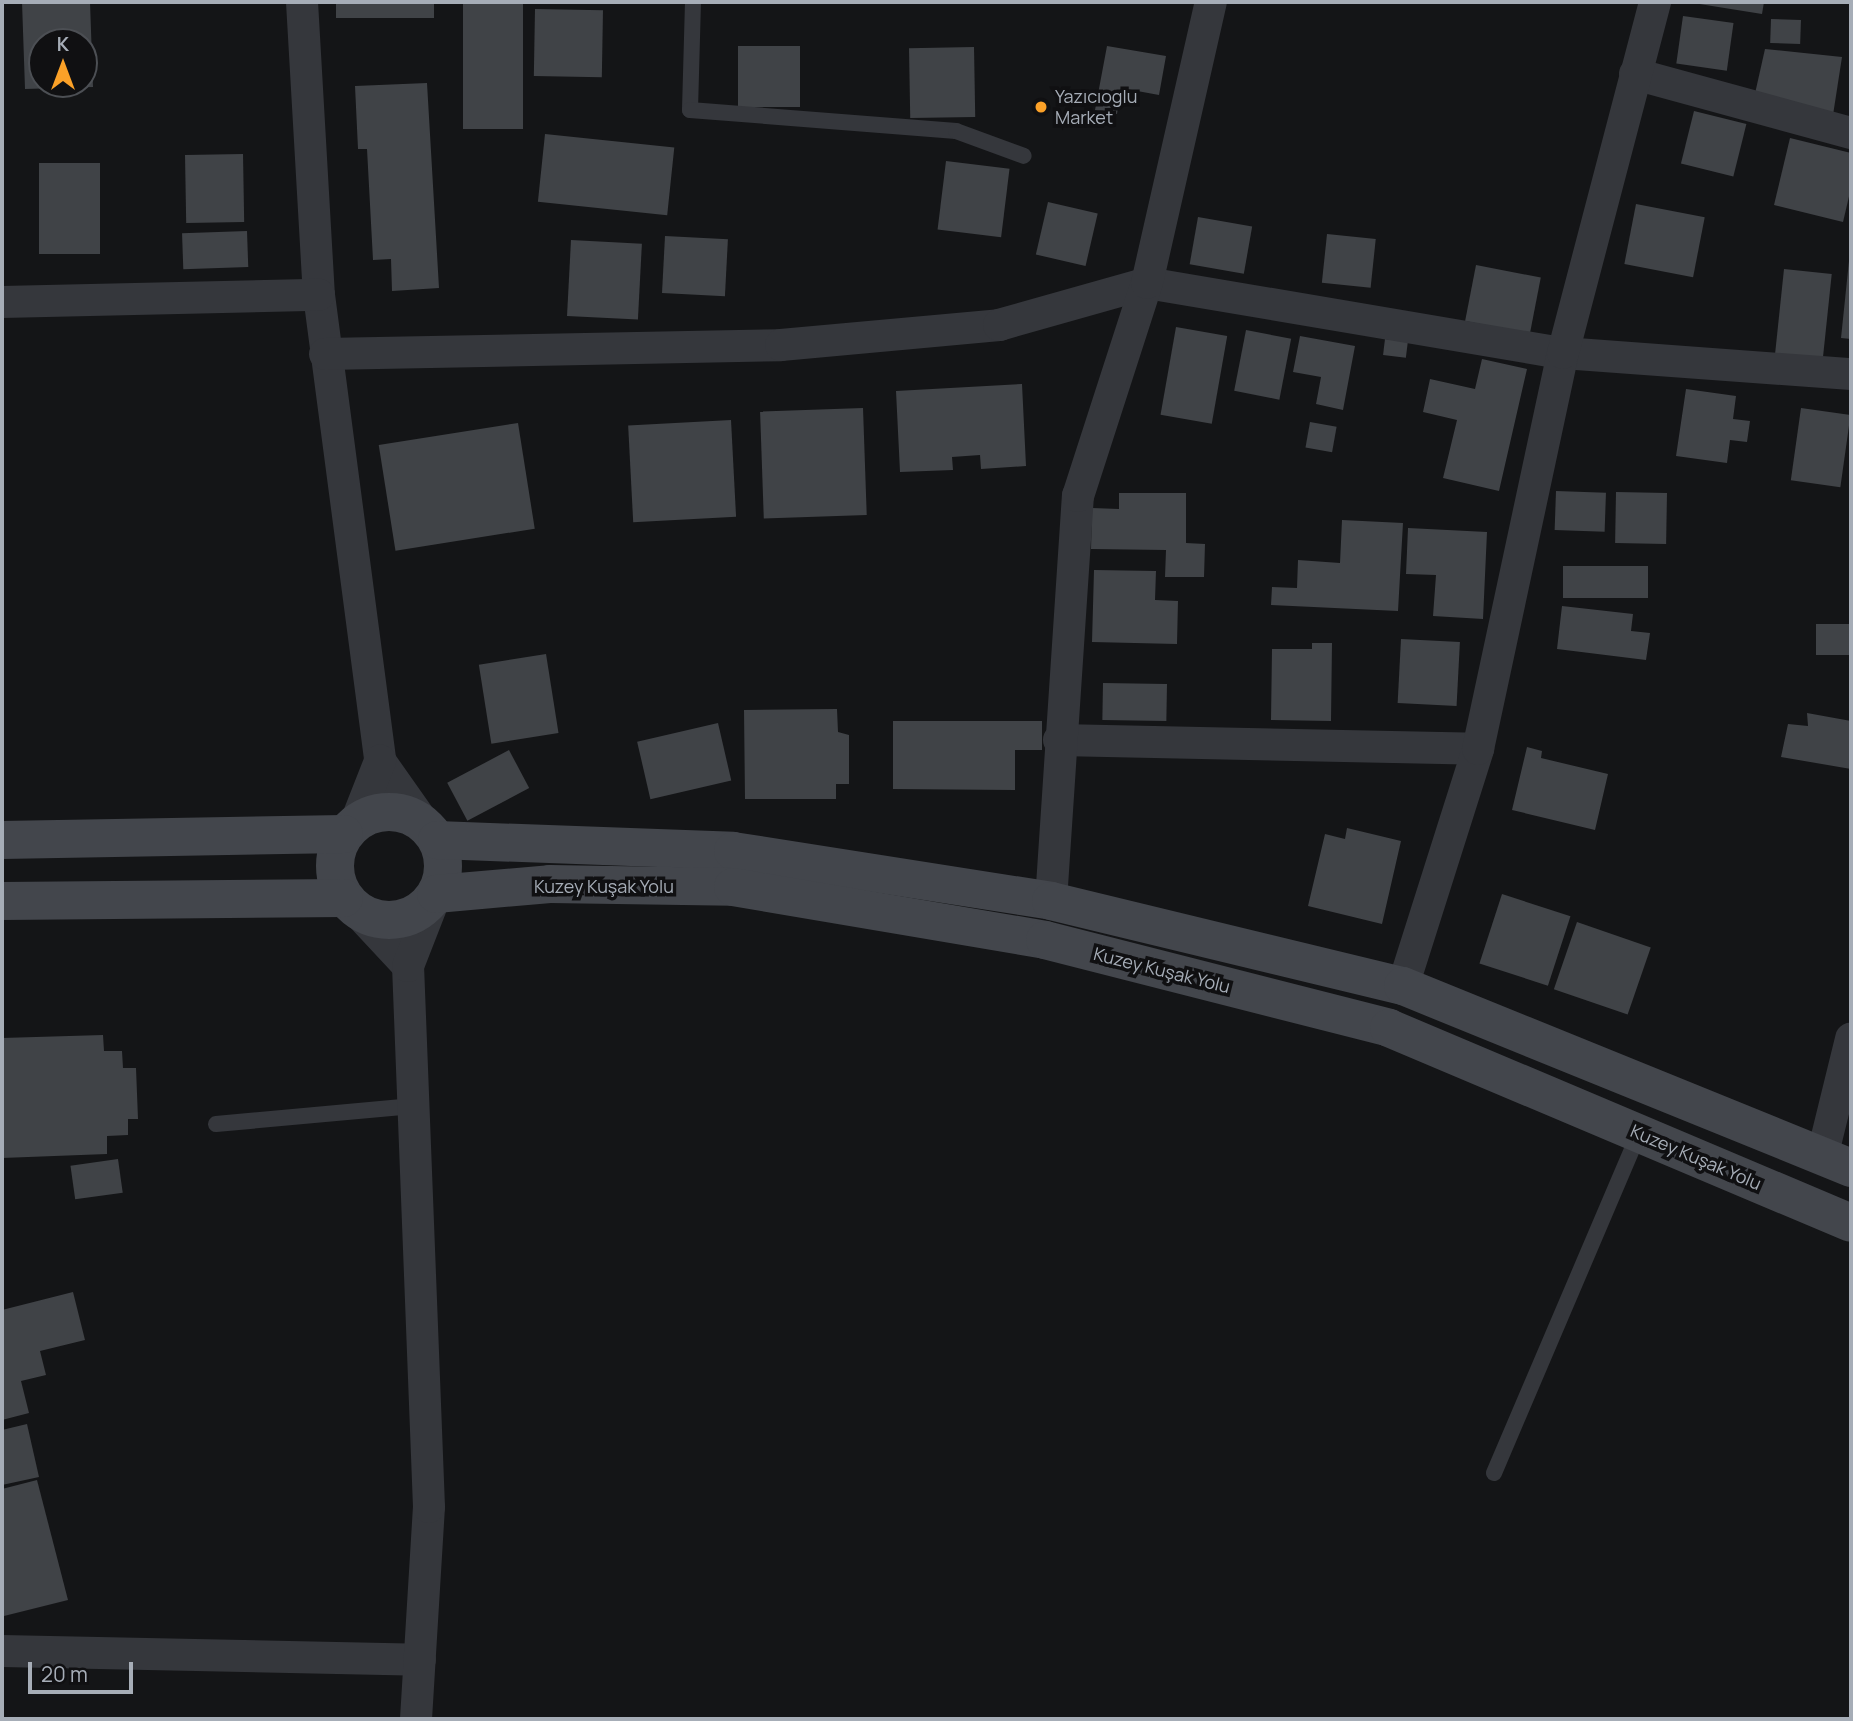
<!DOCTYPE html>
<meta charset="utf-8">
<style>
body{margin:0}
#map{position:relative;width:1853px;height:1721px;overflow:hidden;background:#141517;font-family:Manrope,sans-serif}
div>[style]{position:absolute}
[style*='--x']{left:calc(var(--x)*1px);top:calc(var(--y)*1px);width:calc(var(--w)*1px);rotate:calc(var(--a)*1deg)}
.building>*{inset:0;background:#404347;transform-origin:0 0}
.lane>*{height:16px;margin:-8px;padding:0 8px;transform-origin:8px;border-radius:8px;background:#35373c}
.street>*{height:32px;margin:-16px;padding:0 16px;transform-origin:16px;border-radius:16px;background:#35373c}
.secondary>*{height:38px;margin:-19px;padding:0 19px;transform-origin:19px;border-radius:19px;background:#43464c}
.secondary>.ring{margin:-19px;padding:0;box-sizing:content-box;background:none;border:38px solid #43464c;border-radius:50%}
.dots>*{width:19px;height:19px;translate:-50% -50%;box-sizing:border-box;border:4px solid #101012;border-radius:50%}
span{translate:-50% -50%;white-space:nowrap;text-align:center;line-height:1.15;-webkit-text-stroke:7px #101012;paint-order:stroke}
.poi-label{font-size:18px;color:#a6adb7}
.left{translate:0 -50%;text-align:left}
.street-label{font-size:18px;color:#a6adb7}
.frame{position:absolute;inset:0;border:4px solid #a6adb7;pointer-events:none}
.north{position:absolute;left:28px;top:28px;width:70px;height:70px;box-sizing:border-box;background:#101012;border:2px solid #4c4f54;border-radius:50%;rotate:0deg;font-size:19px;font-weight:700;line-height:28px;text-align:center;color:#a6adb7}
.north::after{content:'';display:block;margin:auto;width:24px;height:32px;background:#fba128;clip-path:polygon(50% 0,100% 100%,50% 72%,0 100%)}
.scale{position:absolute;left:28px;top:1662px;width:105px;height:32px;box-sizing:border-box;border:4px solid #a6adb7;border-top:0;padding-left:9px;font-size:21px;line-height:24px;white-space:nowrap;color:#a6adb7;-webkit-text-stroke:5px #101012;paint-order:stroke}
</style>
<div id="map">
<div class="building">
<i style="clip-path:polygon(evenodd,22px 2px,90px 2px,93px 87px,25px 89px,22px 2px,42px 42px,84px 42px,84px 84px,42px 84px,42px 42px)"></i>
<i style="left:336px;top:2px;width:98px;height:16px"></i>
<i style="left:463px;top:2px;width:60px;height:127px"></i>
<i style="clip-path:polygon(1687px 2px,1764px 2px,1762px 14px)"></i>
<i style="left:535px;top:9px;width:68px;height:67px;rotate:1deg"></i>
<i style="left:1683px;top:16px;width:51px;height:48px;rotate:8deg"></i>
<i style="left:1771px;top:19px;width:30px;height:24px;rotate:2deg"></i>
<i style="left:738px;top:46px;width:62px;height:61px"></i>
<i style="clip-path:polygon(1107px 46px,1166px 56px,1159px 95px,1121px 88px,1117px 114px,1095px 110px)"></i>
<i style="left:974px;top:47px;width:70px;height:65px;rotate:89deg"></i>
<i style="clip-path:polygon(1765px 49px,1842px 57px,1833px 115px,1754px 98px)"></i>
<i style="clip-path:polygon(427px 83px,439px 288px,392px 291px,391px 259px,373px 260px,367px 149px,358px 149px,355px 86px)"></i>
<i style="left:1694px;top:111px;width:54px;height:54px;rotate:14deg"></i>
<i style="left:545px;top:134px;width:130px;height:68px;rotate:6deg"></i>
<i style="clip-path:polygon(1790px 138px,1851px 153px,1851px 188px,1843px 222px,1774px 205px)"></i>
<i style="left:243px;top:154px;width:68px;height:58px;rotate:89deg"></i>
<i style="left:946px;top:161px;width:64px;height:69px;rotate:7deg"></i>
<i style="left:39px;top:163px;width:61px;height:91px"></i>
<i style="left:1048px;top:202px;width:51px;height:54px;rotate:13deg"></i>
<i style="left:1636px;top:204px;width:70px;height:61px;rotate:11deg"></i>
<i style="left:1198px;top:217px;width:55px;height:48px;rotate:10deg"></i>
<i style="left:247px;top:231px;width:36px;height:65px;rotate:88deg"></i>
<i style="left:1327px;top:234px;width:49px;height:49px;rotate:6deg"></i>
<i style="left:665px;top:236px;width:63px;height:57px;rotate:3deg"></i>
<i style="left:571px;top:240px;width:71px;height:76px;rotate:3deg"></i>
<i style="clip-path:polygon(1849px 261px,1851px 261px,1851px 339px,1841px 338px)"></i>
<i style="left:1476px;top:265px;width:66px;height:57px;rotate:11deg"></i>
<i style="left:1784px;top:269px;width:48px;height:86px;rotate:6deg"></i>
<i style="left:1176px;top:327px;width:52px;height:89px;rotate:10deg"></i>
<i style="left:1246px;top:330px;width:46px;height:62px;rotate:11deg"></i>
<i style="clip-path:polygon(1300px 336px,1355px 346px,1343px 410px,1316px 404px,1321px 377px,1293px 372px)"></i>
<i style="left:1385px;top:339px;width:23px;height:16px;rotate:7deg"></i>
<i style="clip-path:polygon(1482px 359px,1527px 369px,1499px 491px,1443px 478px,1457px 420px,1423px 412px,1430px 379px,1475px 389px)"></i>
<i style="clip-path:polygon(1022px 384px,1026px 466px,981px 469px,980px 455px,952px 457px,953px 470px,900px 472px,896px 391px)"></i>
<i style="clip-path:polygon(1686px 389px,1736px 396px,1733px 419px,1750px 421px,1747px 442px,1730px 440px,1727px 463px,1676px 456px)"></i>
<i style="left:863px;top:408px;width:107px;height:103px;rotate:88deg"></i>
<i style="left:1801px;top:408px;width:50px;height:73px;rotate:8deg"></i>
<i style="left:731px;top:420px;width:97px;height:103px;rotate:87deg"></i>
<i style="left:1310px;top:422px;width:27px;height:26px;rotate:10deg"></i>
<i style="left:518px;top:423px;width:107px;height:141px;rotate:81deg"></i>
<i style="left:1556px;top:491px;width:50px;height:39px;rotate:2deg"></i>
<i style="left:1616px;top:492px;width:51px;height:51px;rotate:1deg"></i>
<i style="clip-path:polygon(1119px 493px,1186px 493px,1186px 543px,1205px 544px,1204px 577px,1165px 577px,1166px 550px,1091px 549px,1092px 508px,1119px 509px)"></i>
<i style="clip-path:polygon(1342px 520px,1403px 523px,1398px 611px,1271px 605px,1272px 587px,1297px 588px,1298px 560px,1340px 563px)"></i>
<i style="clip-path:polygon(1408px 528px,1487px 532px,1483px 619px,1433px 616px,1436px 575px,1406px 574px)"></i>
<i style="left:1563px;top:566px;width:85px;height:32px"></i>
<i style="clip-path:polygon(1094px 570px,1156px 571px,1155px 600px,1178px 601px,1177px 644px,1092px 642px)"></i>
<i style="clip-path:polygon(1562px 606px,1633px 614px,1631px 631px,1650px 633px,1646px 660px,1557px 649px)"></i>
<i style="left:1816px;top:624px;width:35px;height:31px"></i>
<i style="left:1401px;top:639px;width:59px;height:64px;rotate:3deg"></i>
<i style="clip-path:polygon(1312px 643px,1332px 643px,1331px 721px,1271px 720px,1272px 649px,1312px 649px)"></i>
<i style="left:546px;top:654px;width:80px;height:68px;rotate:81deg"></i>
<i style="left:1103px;top:683px;width:64px;height:37px;rotate:1deg"></i>
<i style="clip-path:polygon(837px 709px,838px 732px,849px 735px,849px 784px,836px 784px,836px 799px,745px 799px,744px 710px)"></i>
<i style="clip-path:polygon(1807px 713px,1851px 721px,1851px 769px,1781px 757px,1788px 724px,1808px 726px)"></i>
<i style="clip-path:polygon(893px 721px,1042px 721px,1042px 750px,1015px 750px,1015px 790px,893px 789px)"></i>
<i style="left:718px;top:723px;width:59px;height:83px;rotate:77deg"></i>
<i style="clip-path:polygon(1527px 747px,1542px 751px,1541px 758px,1608px 774px,1595px 830px,1512px 810px)"></i>
<i style="left:509px;top:750px;width:43px;height:70px;rotate:62deg"></i>
<i style="clip-path:polygon(1347px 828px,1401px 841px,1382px 924px,1308px 906px,1325px 834px,1345px 839px)"></i>
<i style="left:1502px;top:894px;width:72px;height:73px;rotate:18deg"></i>
<i style="left:1577px;top:922px;width:78px;height:71px;rotate:19deg"></i>
<i style="clip-path:polygon(103px 1035px,104px 1051px,122px 1051px,123px 1068px,136px 1068px,138px 1119px,128px 1119px,128px 1135px,107px 1136px,107px 1154px,2px 1158px,2px 1038px)"></i>
<i style="left:118px;top:1159px;width:34px;height:48px;rotate:82deg"></i>
<i style="clip-path:polygon(73px 1292px,85px 1340px,40px 1351px,46px 1375px,21px 1381px,29px 1413px,2px 1420px,2px 1310px)"></i>
<i style="clip-path:polygon(27px 1424px,39px 1477px,2px 1485px,2px 1430px)"></i>
<i style="clip-path:polygon(37px 1480px,68px 1600px,4px 1616px,2px 1489px)"></i>
</div>
<div class="lane">
<i style="--x:693;--y:2;--w:108;--a:91.6"></i>
<i style="--x:690;--y:110;--w:267;--a:4.5"></i>
<i style="--x:956;--y:131;--w:72;--a:20.2"></i>
<i style="--x:216;--y:1124;--w:198;--a:-5.2"></i>
<i style="--x:1494;--y:1473;--w:370;--a:-66.9"></i>
</div>
<div class="street">
<i style="--x:302;--y:2;--w:293;--a:86.7"></i>
<i style="--x:319;--y:295;--w:470;--a:82.5"></i>
<i style="--x:380;--y:761;--w:78;--a:54.9"></i>
<i style="--x:1635;--y:74;--w:224;--a:15.3"></i>
<i style="--x:2;--y:302;--w:317;--a:-1.3"></i>
<i style="--x:325;--y:354;--w:456;--a:-1.1"></i>
<i style="--x:781;--y:345;--w:219;--a:-5.2"></i>
<i style="--x:999;--y:325;--w:154;--a:-15.8"></i>
<i style="--x:1147;--y:283;--w:422;--a:9.6"></i>
<i style="--x:1563;--y:353;--w:289;--a:4.2"></i>
<i style="--x:1059;--y:740;--w:419;--a:1.2"></i>
<i style="--x:356;--y:822;--w:66;--a:-68.5"></i>
<i style="--x:1051;--y:901;--w:406;--a:-86.2"></i>
<i style="--x:1078;--y:496;--w:224;--a:-72.1"></i>
<i style="--x:1147;--y:283;--w:288;--a:-77.2"></i>
<i style="--x:356;--y:910;--w:76;--a:47.1"></i>
<i style="--x:1403;--y:986;--w:249;--a:-72.4"></i>
<i style="--x:1478;--y:749;--w:405;--a:-77.9"></i>
<i style="--x:1563;--y:353;--w:363;--a:-75.3"></i>
<i style="--x:1822;--y:1157;--w:122;--a:-76.2"></i>
<i style="--x:2;--y:1651;--w:418;--a:1.2"></i>
<i style="--x:416;--y:1719;--w:212;--a:-86.5"></i>
<i style="--x:429;--y:1507;--w:541;--a:-92.22"></i>
<i style="--x:408;--y:966;--w:77;--a:-68.7"></i>
</div>
<div class="secondary">
<i class="ring" style="left:335px;top:812px;width:70px;height:70px"></i>
<i style="--x:2;--y:840;--w:342;--a:-1"></i>
<i style="--x:437;--y:840;--w:296;--a:2.1"></i>
<i style="--x:733;--y:851;--w:322;--a:8.9"></i>
<i style="--x:1051;--y:901;--w:362;--a:13.6"></i>
<i style="--x:1403;--y:986;--w:484;--a:22.1"></i>
<i style="--x:436;--y:894;--w:114;--a:-5"></i>
<i style="--x:550;--y:884;--w:183;--a:0.9"></i>
<i style="--x:733;--y:887;--w:316;--a:9.6"></i>
<i style="--x:1045;--y:940;--w:355;--a:14.3"></i>
<i style="--x:1389;--y:1028;--w:501;--a:22.88"></i>
<i style="--x:2;--y:901;--w:342;--a:-0.5"></i>
</div>
<div class="dots">
<i style="left:1041px;top:107px;background:#fba128"></i>
</div>
<div class="poi-label">
<span class="left" style="left:1055px;top:107px">Yazıcıoglu<br>Market</span>
</div>
<div class="street-label">
<span style="left:604px;top:886px">Kuzey Kuşak Yolu</span>
<span style="left:1162px;top:970px;rotate:14deg">Kuzey Kuşak Yolu</span>
<span style="left:1696px;top:1157px;rotate:23deg">Kuzey Kuşak Yolu</span>
</div>
<div class="frame"></div>
<div class="north">K</div>
<div class="scale">20 m</div>
</div>
